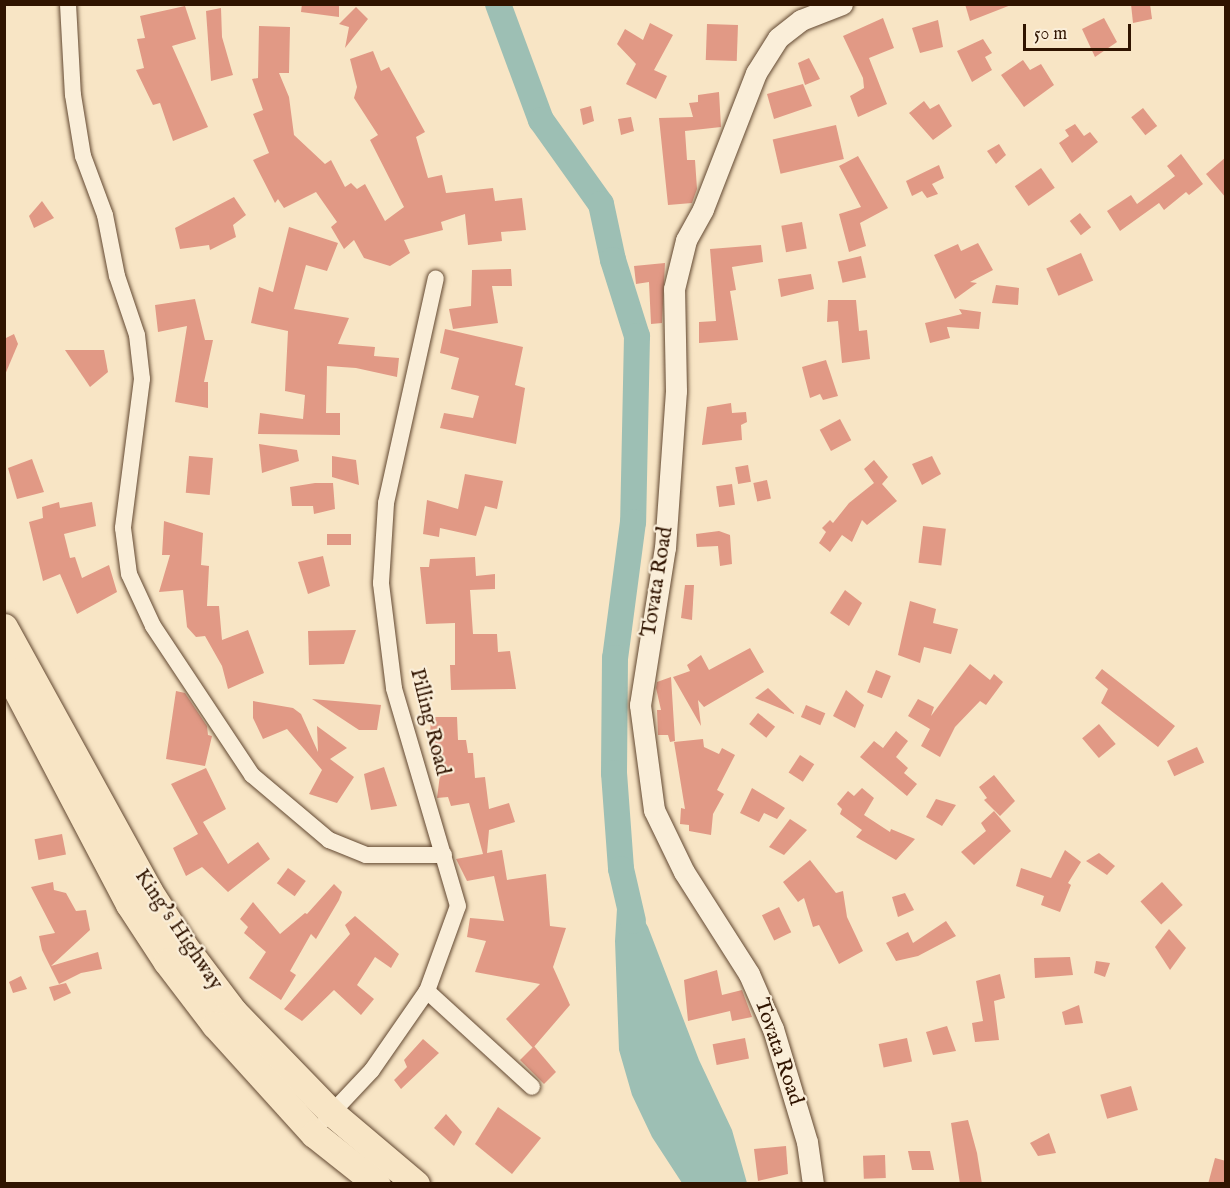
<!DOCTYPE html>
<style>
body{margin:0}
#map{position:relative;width:1230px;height:1188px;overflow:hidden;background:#f8e5c5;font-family:"IM FELL English",serif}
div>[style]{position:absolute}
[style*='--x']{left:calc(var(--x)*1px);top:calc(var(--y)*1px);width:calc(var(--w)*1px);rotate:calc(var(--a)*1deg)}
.water>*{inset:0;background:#9dbfb4}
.river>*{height:26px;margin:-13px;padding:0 13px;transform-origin:13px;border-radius:13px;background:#9dbfb4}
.building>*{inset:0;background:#e19985;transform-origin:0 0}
.roads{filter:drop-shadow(0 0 2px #624831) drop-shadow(0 0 2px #624831)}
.minor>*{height:16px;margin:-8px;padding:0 8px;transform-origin:8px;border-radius:8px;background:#faeed9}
.tertiary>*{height:21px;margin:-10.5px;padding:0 10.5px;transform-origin:10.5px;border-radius:10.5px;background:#faeed9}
.trunk>*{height:27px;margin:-13.5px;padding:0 13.5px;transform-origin:13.5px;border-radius:13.5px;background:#f8e5c5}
span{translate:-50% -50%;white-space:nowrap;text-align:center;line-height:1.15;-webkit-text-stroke:4.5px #faeed9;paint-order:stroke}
.street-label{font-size:21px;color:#301400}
.frame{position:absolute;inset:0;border:6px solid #301400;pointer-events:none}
.scale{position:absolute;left:1023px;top:24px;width:108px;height:27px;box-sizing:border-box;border:3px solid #301400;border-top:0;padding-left:8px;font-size:18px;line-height:21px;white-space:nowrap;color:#301400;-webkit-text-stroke:4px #faeed9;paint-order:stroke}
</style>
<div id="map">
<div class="water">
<i style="clip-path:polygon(619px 876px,648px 927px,699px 1060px,732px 1130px,747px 1183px,682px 1183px,652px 1137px,632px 1095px,619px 1050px,615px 941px)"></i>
</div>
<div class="river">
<i style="--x:498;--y:4;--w:124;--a:69.7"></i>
<i style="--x:541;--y:120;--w:103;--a:54.5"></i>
<i style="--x:601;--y:204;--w:57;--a:77.9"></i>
<i style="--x:613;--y:260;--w:80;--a:72.5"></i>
<i style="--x:637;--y:336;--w:186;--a:91.2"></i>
<i style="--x:633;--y:522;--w:137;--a:97.5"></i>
<i style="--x:615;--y:658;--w:115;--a:90.5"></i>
<i style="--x:614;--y:773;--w:96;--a:85.8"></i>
<i style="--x:621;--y:869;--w:53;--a:77"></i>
</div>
<div class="building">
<i style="clip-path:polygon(302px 4px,339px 4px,339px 17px,301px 12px)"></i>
<i style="clip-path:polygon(965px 4px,1011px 4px,1011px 5px,970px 21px)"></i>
<i style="clip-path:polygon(1131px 4px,1150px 4px,1152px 19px,1133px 23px)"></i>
<i style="clip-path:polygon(185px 6px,196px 39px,172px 46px,208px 127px,173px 141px,160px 103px,153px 105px,136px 70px,144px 68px,137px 39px,145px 38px,140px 16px)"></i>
<i style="clip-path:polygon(356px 7px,368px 19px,345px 48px,349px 27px,339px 24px)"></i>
<i style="clip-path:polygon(221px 8px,222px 37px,233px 75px,211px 81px,206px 11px)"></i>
<i style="clip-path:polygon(883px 18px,894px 48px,869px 58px,887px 104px,858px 117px,850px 96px,864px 88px,863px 78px,843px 36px)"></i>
<i style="clip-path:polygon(1104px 18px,1117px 42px,1095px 57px,1082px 29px)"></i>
<i style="clip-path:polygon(938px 20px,943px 47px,920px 53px,912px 28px)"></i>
<i style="clip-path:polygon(650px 23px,673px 35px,654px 70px,667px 76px,656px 99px,626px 84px,636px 64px,617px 44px,625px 29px,643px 40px)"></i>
<i style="left:707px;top:24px;width:31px;height:36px;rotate:2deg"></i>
<i style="clip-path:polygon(259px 26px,290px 27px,289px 73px,279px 73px,289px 97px,294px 135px,325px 164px,331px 160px,345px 187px,351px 183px,357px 189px,365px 184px,385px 221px,404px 207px,370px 140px,378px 135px,354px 98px,357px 87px,350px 59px,373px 51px,381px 71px,389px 67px,425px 132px,416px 137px,428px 178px,442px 175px,446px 193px,493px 188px,495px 201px,522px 198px,526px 230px,501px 232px,502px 241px,468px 245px,465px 214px,441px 222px,443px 230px,404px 240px,410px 253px,390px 266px,364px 258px,354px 240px,344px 249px,331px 227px,337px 222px,316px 192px,284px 208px,278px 199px,275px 203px,253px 160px,269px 153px,253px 114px,263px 110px,252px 79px,258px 78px)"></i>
<i style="clip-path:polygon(983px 39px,992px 53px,985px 57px,992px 70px,972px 82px,957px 51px)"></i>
<i style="clip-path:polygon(809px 58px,820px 79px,805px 85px,798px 63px)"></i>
<i style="clip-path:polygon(1023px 60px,1030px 70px,1041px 64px,1054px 85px,1024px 107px,1001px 75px)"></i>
<i style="clip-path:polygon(803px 84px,812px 106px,774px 119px,767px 94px)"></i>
<i style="clip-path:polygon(719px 92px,721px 127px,685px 131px,687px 160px,695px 160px,697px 189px,692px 203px,668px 205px,659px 118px,693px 117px,689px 103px,698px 102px,698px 95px)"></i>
<i style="clip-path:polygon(924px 101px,930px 109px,939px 104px,952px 126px,933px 140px,909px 113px)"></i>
<i style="clip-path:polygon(591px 106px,594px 121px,583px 125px,580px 109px)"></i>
<i style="left:1143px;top:108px;width:23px;height:15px;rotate:52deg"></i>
<i style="clip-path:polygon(631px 117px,634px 131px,621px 135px,618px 119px)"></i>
<i style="clip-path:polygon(1075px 124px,1084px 136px,1090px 132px,1098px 142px,1072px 163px,1059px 143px,1069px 136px,1065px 130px)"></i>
<i style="left:836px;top:125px;width:35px;height:65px;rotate:77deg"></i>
<i style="clip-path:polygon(999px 144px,1006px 155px,996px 164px,987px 151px)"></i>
<i style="clip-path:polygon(1181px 154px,1203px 184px,1189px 195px,1186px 192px,1164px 210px,1159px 203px,1120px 231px,1107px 211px,1131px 195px,1137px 204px,1175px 176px,1167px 166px)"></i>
<i style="clip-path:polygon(858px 156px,888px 208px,860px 223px,866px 246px,849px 252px,839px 214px,861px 207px,839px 166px)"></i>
<i style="clip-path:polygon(1226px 157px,1226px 198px,1206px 174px)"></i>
<i style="clip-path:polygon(939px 165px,944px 178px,932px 184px,938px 194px,927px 198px,922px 191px,912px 196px,906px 181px)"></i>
<i style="left:1041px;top:168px;width:24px;height:32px;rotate:55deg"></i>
<i style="clip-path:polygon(234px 197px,246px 215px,233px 225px,236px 237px,210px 250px,209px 245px,180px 249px,175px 228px)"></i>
<i style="clip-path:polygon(42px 201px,54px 218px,34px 228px,29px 216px)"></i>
<i style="left:1080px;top:213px;width:18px;height:13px;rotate:52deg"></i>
<i style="left:802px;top:222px;width:27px;height:21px;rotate:80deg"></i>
<i style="clip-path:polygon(289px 227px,338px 243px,327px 271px,306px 265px,294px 309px,349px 318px,338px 344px,375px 347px,374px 356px,399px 358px,397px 377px,356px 368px,327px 366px,326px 413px,340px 413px,340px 435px,258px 434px,260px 413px,303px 419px,305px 395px,285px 391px,288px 331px,251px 323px,259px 287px,273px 292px)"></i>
<i style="clip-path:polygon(978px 243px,993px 270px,970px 282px,977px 283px,955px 299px,934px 255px,958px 244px,961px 251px)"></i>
<i style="clip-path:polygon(761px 245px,763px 262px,732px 267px,736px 290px,730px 291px,738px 340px,699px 343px,699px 322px,716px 321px,710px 249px)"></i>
<i style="left:1081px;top:253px;width:30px;height:38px;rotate:66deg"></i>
<i style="left:861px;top:256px;width:22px;height:24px;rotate:77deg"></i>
<i style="clip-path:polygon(665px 263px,662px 323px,651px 324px,649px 282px,636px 284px,634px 266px)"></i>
<i style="clip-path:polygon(511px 269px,512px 286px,492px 286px,498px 323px,453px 329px,449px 309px,471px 306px,472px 270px)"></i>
<i style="clip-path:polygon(811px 274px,814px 289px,781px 297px,778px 279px)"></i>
<i style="clip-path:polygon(996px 285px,1019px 288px,1018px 305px,992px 303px)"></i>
<i style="clip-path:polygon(195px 299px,205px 340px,213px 340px,204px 382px,208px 382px,208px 408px,175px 402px,187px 326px,158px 332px,155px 305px)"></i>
<i style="clip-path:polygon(828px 300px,856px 300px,859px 331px,867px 330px,870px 359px,842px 363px,838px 321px,827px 322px)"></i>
<i style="clip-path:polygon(959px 309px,981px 312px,979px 329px,947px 327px,950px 338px,930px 343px,925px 323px,962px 314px)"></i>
<i style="clip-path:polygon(445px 329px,523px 347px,515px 385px,525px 388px,516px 444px,440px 428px,444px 413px,473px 418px,479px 396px,451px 389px,459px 358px,440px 353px)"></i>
<i style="clip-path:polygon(14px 334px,18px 344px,4px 377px,4px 339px)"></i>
<i style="clip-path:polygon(65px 350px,104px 350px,108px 372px,90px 387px)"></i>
<i style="clip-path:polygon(826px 360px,838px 396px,823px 400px,820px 394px,810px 398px,802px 367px)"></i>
<i style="clip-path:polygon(731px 403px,732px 413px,746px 412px,747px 422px,741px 425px,742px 440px,702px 445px,707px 407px)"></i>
<i style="left:840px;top:419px;width:24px;height:23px;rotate:62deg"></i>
<i style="clip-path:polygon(259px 444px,297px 450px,299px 461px,262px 473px)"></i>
<i style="left:189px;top:456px;width:24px;height:37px;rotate:5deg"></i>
<i style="clip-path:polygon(332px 456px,356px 460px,359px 485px,332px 477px)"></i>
<i style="clip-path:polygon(932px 456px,941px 474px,922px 485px,912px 464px)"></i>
<i style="clip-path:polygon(32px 459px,44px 492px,17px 499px,8px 468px)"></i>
<i style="clip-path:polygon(874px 460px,888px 477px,882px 484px,897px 501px,867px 525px,862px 520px,852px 542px,842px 535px,830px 552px,819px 543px,826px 532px,822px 528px,830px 520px,833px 523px,849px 503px,874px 483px,864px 469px)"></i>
<i style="left:748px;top:465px;width:17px;height:13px;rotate:80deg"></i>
<i style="clip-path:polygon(465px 474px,503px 481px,497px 509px,485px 506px,476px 536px,440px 528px,439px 537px,423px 534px,427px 500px,458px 509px)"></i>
<i style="left:767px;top:480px;width:19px;height:14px;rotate:78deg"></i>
<i style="clip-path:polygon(315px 483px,333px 483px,335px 509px,314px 514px,313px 506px,292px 506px,290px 487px)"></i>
<i style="left:732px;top:484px;width:21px;height:16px;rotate:82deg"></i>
<i style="clip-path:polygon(59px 502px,60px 508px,92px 502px,96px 526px,64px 534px,70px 558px,75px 557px,82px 578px,109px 565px,117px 592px,77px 614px,60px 574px,43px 581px,29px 522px,43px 518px,42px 507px)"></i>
<i style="clip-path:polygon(164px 521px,203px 533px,201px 565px,209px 566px,207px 606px,219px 606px,222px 640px,248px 630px,264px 673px,228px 689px,222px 666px,205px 636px,196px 637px,187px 627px,183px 590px,159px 592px,170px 555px,162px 555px)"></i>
<i style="left:923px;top:526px;width:23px;height:37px;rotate:7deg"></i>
<i style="clip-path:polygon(719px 531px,730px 535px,732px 564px,720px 566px,718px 546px,697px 547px,696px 534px)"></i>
<i style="left:327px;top:534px;width:24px;height:11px"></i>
<i style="clip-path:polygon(323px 556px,330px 586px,308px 594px,298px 562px)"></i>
<i style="clip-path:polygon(475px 557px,476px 576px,495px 574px,495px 589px,470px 590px,473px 634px,497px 634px,498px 652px,510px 651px,516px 689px,451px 690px,450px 665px,455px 665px,455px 623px,426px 624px,420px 567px,429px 567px,430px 559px)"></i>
<i style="clip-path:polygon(685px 585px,694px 585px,692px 620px,681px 618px)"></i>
<i style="clip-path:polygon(845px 590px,862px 603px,849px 626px,830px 613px)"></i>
<i style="clip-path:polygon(910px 601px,936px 609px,933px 623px,958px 629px,951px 654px,924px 647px,920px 663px,898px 655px)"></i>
<i style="clip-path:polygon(356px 630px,344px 664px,309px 665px,308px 631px)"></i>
<i style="clip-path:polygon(750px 648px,764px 672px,704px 707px,698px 700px,701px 726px,673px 677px,690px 671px,687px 665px,701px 655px,709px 670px)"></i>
<i style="clip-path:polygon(970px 664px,990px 680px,994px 674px,1003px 682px,986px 705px,980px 701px,955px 727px,940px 757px,921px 746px,930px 729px,908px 716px,918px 699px,934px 707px,931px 716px)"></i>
<i style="clip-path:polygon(1102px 669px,1175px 726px,1158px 747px,1101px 703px,1108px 689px,1095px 678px)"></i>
<i style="left:876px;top:670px;width:16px;height:24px;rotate:22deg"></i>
<i style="clip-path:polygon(671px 677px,675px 741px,670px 742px,668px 735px,658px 735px,657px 710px,661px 710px,656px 688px,657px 682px)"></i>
<i style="clip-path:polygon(768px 688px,794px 713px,794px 714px,755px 698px)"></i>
<i style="clip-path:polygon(846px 690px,864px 705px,855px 728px,833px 716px)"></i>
<i style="clip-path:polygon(176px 691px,185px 693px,207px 726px,208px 735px,212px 736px,205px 766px,166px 759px)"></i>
<i style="clip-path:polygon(312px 699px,381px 705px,377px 730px,359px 730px)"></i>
<i style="clip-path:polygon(253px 701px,293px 708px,301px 714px,318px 752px,317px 726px,347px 748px,330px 759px,354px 777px,337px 803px,309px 794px,322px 770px,287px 729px,263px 739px,253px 718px)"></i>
<i style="left:806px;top:705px;width:21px;height:13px;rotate:23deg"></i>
<i style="left:758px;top:713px;width:22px;height:14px;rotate:39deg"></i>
<i style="clip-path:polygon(431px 717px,457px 717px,458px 740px,466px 740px,468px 753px,473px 753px,475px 778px,485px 777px,489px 809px,509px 803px,515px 822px,489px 830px,487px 853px,502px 850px,507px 880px,546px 874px,550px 926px,566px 928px,553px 967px,570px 1005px,533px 1048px,506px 1019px,540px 984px,475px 972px,486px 941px,467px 937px,470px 918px,504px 921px,494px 876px,467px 881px,456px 859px,483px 854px,469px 803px,451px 806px,448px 797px,437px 798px,440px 775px,436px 775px,430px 736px)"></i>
<i style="left:1099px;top:724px;width:26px;height:22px;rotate:50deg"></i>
<i style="clip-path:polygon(896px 731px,908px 741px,896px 757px,908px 768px,904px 773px,917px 784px,907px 796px,860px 757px,874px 741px,883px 748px)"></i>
<i style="clip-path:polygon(703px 739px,704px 747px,719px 754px,722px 748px,735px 755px,717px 790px,724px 794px,713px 814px,711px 835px,689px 831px,689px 825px,680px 824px,681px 808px,685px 809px,674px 742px)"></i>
<i style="left:1197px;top:747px;width:17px;height:33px;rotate:65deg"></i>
<i style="left:800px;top:755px;width:17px;height:21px;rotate:33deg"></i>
<i style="clip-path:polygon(384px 767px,397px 806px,371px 810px,364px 774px)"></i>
<i style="clip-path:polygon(206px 768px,226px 809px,203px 822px,228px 864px,258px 842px,270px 859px,228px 892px,202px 867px,186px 876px,173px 848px,198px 834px,171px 784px)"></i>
<i style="clip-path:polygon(994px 775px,1015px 801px,1000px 816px,984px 800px,987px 798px,979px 787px)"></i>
<i style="clip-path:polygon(752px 788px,785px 808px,777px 819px,764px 813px,759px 822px,740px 813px)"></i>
<i style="clip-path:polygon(862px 788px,874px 798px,864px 815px,890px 832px,891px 829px,915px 839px,896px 860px,856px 837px,862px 830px,840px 814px,842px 809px,837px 804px,848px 791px,854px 796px)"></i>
<i style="clip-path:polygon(936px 799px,956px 805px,942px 826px,926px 817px)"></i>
<i style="clip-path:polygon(994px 811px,1011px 831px,974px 865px,961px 852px,986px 831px,981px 823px)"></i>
<i style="clip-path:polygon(790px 819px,807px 830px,784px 855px,769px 847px)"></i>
<i style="left:62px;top:834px;width:21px;height:28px;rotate:79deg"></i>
<i style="clip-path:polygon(1065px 850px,1081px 862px,1068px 883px,1071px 885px,1060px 912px,1041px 905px,1044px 896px,1016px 886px,1021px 868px,1051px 878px)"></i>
<i style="clip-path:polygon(1099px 853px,1115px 866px,1107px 875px,1086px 861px)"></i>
<i style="clip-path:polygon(810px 860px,836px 893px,843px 891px,847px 917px,863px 951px,839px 964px,819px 925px,813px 927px,804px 898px,798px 902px,783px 882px)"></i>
<i style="left:288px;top:868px;width:22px;height:19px;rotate:36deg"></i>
<i style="clip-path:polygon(53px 882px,54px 890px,66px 893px,76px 911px,86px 910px,90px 930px,51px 966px,98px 952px,102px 969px,81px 973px,59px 984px,42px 950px,39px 936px,55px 933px,31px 887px)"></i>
<i style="left:1162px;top:882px;width:31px;height:29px;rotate:48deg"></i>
<i style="clip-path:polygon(334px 884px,342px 892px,339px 900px,316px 939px,311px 934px,290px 971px,296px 975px,281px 1000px,249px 978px,266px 952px,244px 933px,248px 927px,240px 919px,253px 902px,280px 934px,305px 913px,307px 914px)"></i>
<i style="clip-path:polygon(905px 893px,914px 910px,898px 917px,892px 897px)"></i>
<i style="left:779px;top:907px;width:28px;height:19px;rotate:64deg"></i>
<i style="clip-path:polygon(355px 916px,399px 954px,391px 968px,375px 957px,357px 985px,374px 999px,361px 1015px,334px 990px,302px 1021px,284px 1009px,350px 934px,345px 925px)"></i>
<i style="clip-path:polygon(946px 921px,956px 936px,918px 956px,896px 961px,886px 943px,908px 932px,913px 943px)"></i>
<i style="clip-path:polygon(1169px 929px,1186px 948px,1170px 970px,1155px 947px)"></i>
<i style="clip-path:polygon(1070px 957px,1073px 975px,1035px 978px,1034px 958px)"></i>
<i style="clip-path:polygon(1096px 961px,1110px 963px,1105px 977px,1094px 973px)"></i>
<i style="clip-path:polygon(717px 970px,722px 995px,742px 990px,752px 1017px,732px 1021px,730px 1011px,688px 1021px,684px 980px)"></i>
<i style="clip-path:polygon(1000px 974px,1005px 998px,994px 1001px,999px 1040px,975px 1042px,972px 1023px,983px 1021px,976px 981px)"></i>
<i style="clip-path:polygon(21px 976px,27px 989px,13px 993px,9px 982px)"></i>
<i style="clip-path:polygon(66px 983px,71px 993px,54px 1001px,49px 987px)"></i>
<i style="clip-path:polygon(1079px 1005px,1083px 1023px,1065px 1025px,1062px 1012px)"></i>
<i style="clip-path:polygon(947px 1026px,956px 1051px,933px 1055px,926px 1032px)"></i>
<i style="left:745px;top:1038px;width:21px;height:33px;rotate:79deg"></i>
<i style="left:907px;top:1038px;width:24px;height:29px;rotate:78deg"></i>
<i style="clip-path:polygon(423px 1039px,439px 1053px,401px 1089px,394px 1080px,407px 1067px,404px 1060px)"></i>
<i style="clip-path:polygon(534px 1046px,556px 1072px,544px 1084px,520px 1060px)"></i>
<i style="left:1131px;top:1086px;width:25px;height:32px;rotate:74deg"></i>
<i style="clip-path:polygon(498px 1107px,541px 1138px,512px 1174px,475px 1144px)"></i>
<i style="clip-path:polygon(446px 1114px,462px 1132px,454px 1146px,434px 1128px)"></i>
<i style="clip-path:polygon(968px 1120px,977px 1153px,982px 1184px,960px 1184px,951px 1123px)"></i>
<i style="clip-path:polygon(1049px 1133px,1056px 1153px,1038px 1156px,1030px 1143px)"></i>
<i style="clip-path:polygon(786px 1146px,788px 1174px,758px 1181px,754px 1149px)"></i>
<i style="clip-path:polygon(908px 1151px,930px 1151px,934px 1170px,912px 1170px)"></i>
<i style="left:885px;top:1155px;width:23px;height:22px;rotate:88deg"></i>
<i style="clip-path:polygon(1215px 1158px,1226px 1161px,1226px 1184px,1208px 1184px)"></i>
</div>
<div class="roads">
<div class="minor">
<i style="--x:68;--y:4;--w:91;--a:86.9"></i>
<i style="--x:73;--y:95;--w:62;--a:80.7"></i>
<i style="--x:83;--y:156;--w:63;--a:69.6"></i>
<i style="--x:105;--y:215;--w:62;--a:78.9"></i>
<i style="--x:117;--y:276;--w:62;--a:71.3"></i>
<i style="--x:137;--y:335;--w:44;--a:83.5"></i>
<i style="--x:142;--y:379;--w:150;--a:97.3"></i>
<i style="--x:123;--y:528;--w:46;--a:82.6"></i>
<i style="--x:129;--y:574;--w:57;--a:65.2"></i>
<i style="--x:153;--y:626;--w:179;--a:56.4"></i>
<i style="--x:252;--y:775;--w:101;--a:40.2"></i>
<i style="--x:329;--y:840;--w:40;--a:22"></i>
<i style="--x:366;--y:855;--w:78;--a:0"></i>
<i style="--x:427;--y:991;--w:142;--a:42.4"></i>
<i style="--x:326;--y:1119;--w:67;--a:-46.8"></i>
<i style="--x:372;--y:1070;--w:96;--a:-55.2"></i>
<i style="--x:427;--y:991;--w:90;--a:-70"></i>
<i style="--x:458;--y:906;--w:227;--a:-106.4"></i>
<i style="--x:394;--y:688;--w:106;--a:-97.1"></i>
<i style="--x:381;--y:583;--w:80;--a:-86.4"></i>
<i style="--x:386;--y:503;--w:230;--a:-77.5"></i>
</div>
<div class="tertiary">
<i style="--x:813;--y:1184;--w:42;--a:-98.1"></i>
<i style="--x:807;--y:1142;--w:118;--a:-106.7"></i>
<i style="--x:773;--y:1029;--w:60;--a:-113.6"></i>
<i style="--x:749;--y:974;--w:121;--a:-122.5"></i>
<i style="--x:684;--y:872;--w:69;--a:-115.8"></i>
<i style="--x:654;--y:810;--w:106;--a:-97.6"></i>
<i style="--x:640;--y:705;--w:159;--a:-81"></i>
<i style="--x:665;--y:548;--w:157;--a:-86"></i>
<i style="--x:676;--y:391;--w:102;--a:-91.1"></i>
<i style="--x:674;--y:289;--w:50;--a:-76.2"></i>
<i style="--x:686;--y:240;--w:35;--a:-61"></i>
<i style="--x:703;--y:209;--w:146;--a:-68.7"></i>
<i style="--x:756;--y:73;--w:41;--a:-57.8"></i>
<i style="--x:778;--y:38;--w:29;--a:-38"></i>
<i style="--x:801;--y:20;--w:44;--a:-21.3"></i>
</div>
<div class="trunk">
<i style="--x:4;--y:627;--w:301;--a:61.2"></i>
<i style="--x:149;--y:891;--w:65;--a:57.5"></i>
<i style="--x:184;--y:946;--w:83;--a:52.9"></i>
<i style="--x:234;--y:1012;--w:141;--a:45.9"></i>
<i style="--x:332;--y:1113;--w:110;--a:40.2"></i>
<i style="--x:4;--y:666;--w:269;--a:62.3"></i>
<i style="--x:129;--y:904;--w:69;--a:56.8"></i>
<i style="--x:167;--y:962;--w:79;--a:52.7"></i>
<i style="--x:215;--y:1025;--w:147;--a:47.8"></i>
<i style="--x:314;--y:1134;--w:80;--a:38.4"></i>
</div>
</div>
<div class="street-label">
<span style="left:658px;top:582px;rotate:-81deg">Tovata Road</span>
<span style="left:429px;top:722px;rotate:76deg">Pilling Road</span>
<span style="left:178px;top:930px;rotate:56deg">King's Highway</span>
<span style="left:778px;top:1052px;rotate:71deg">Tovata Road</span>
</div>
<div class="frame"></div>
<div class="scale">50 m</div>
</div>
